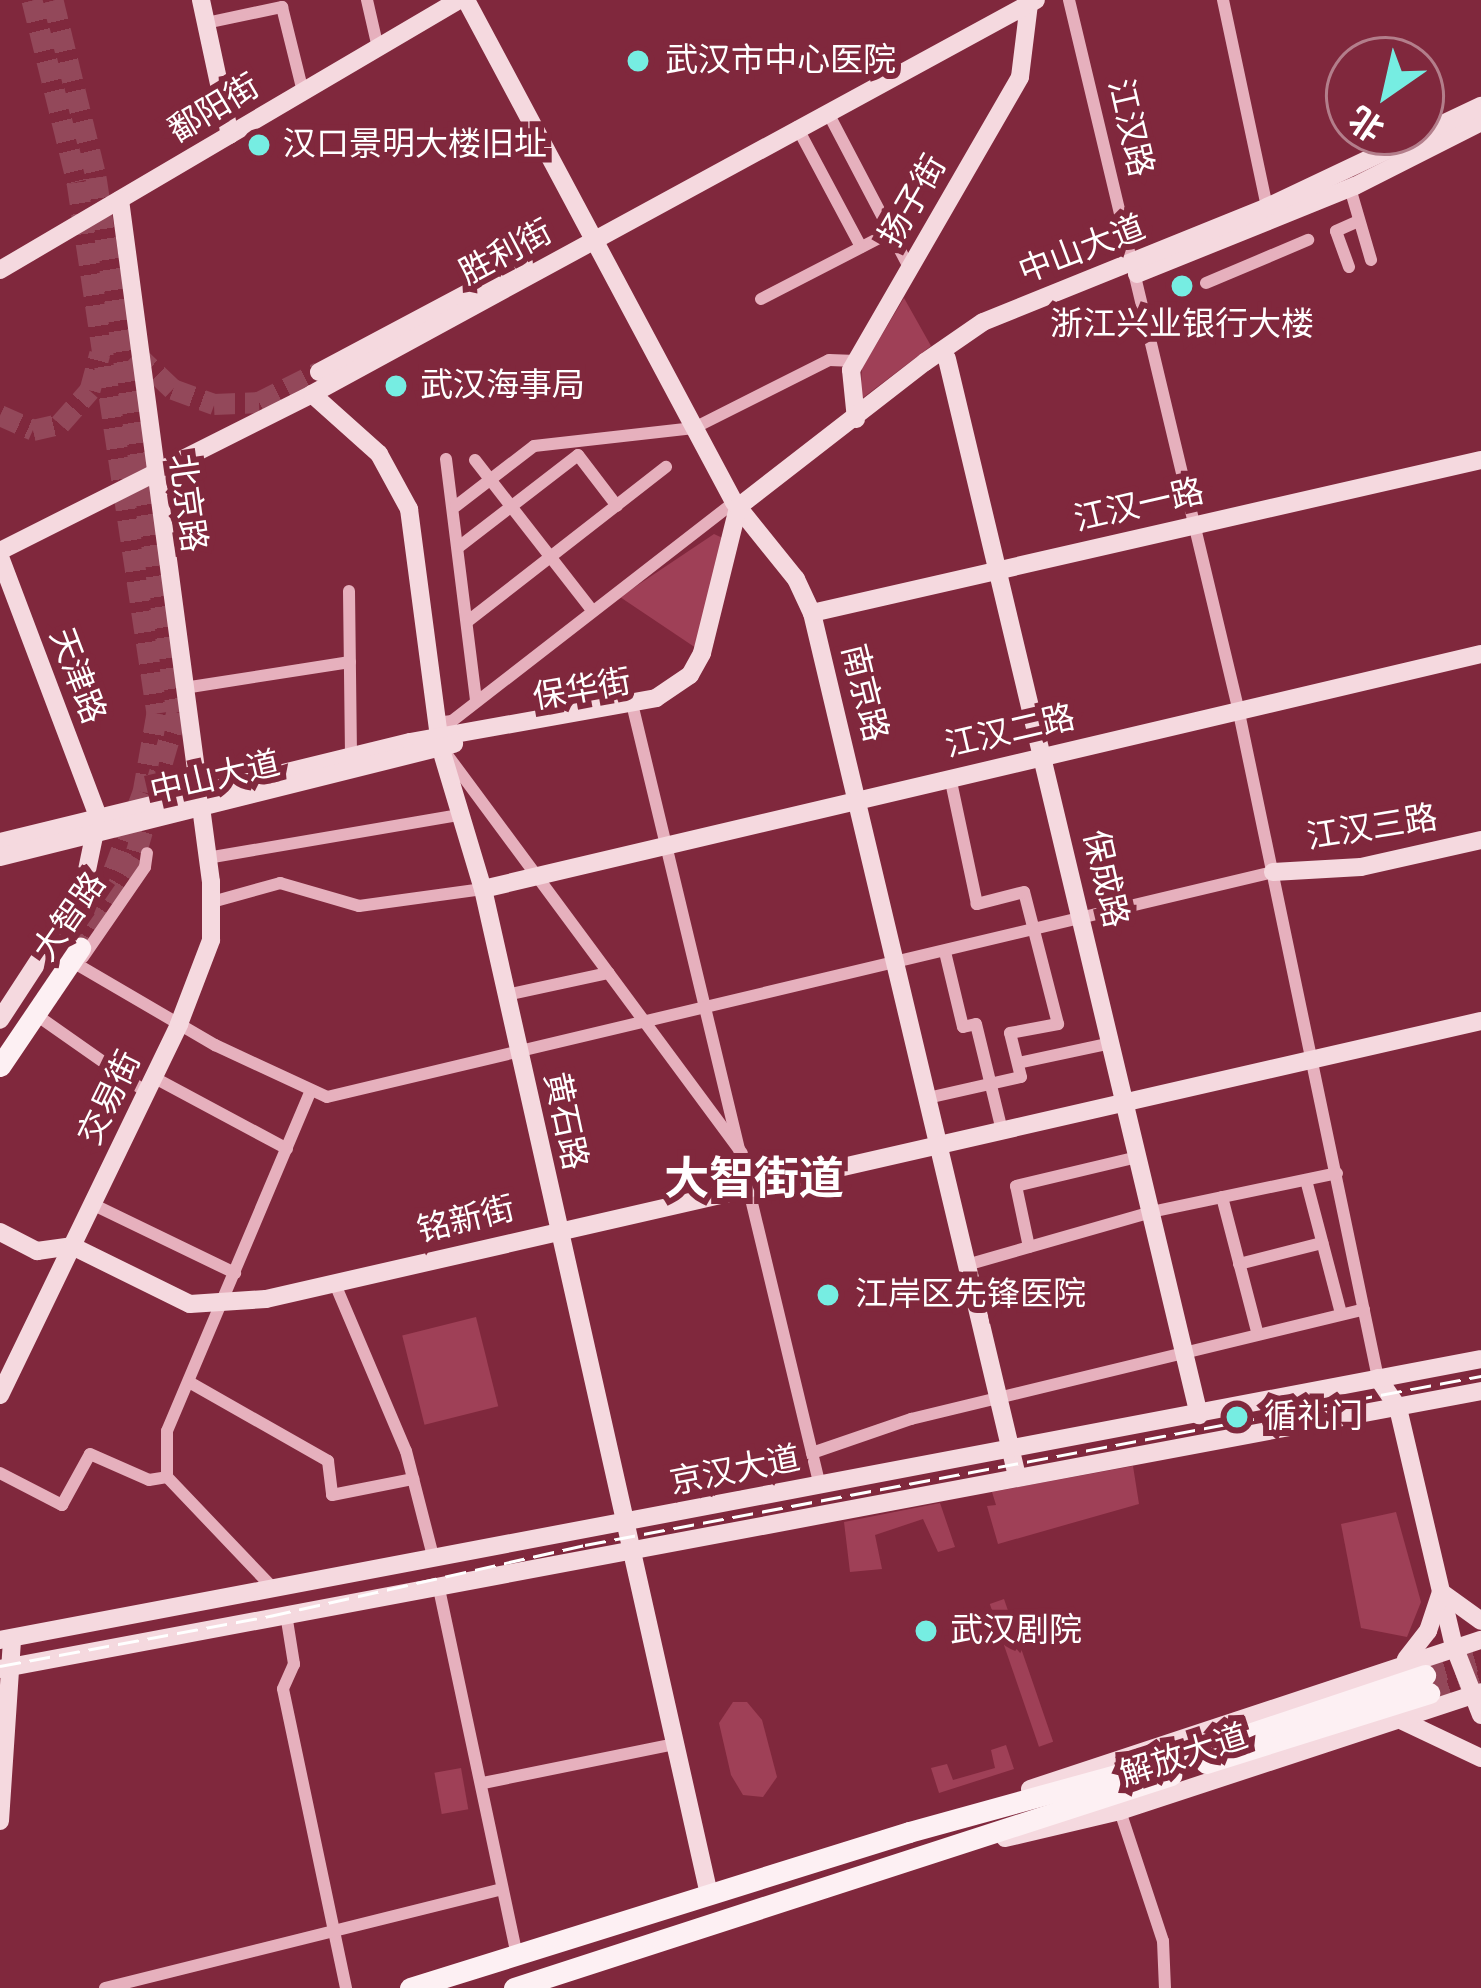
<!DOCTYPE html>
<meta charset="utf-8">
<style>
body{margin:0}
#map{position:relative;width:1481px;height:1988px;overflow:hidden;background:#80283d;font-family:"Fira Sans Condensed","Noto Sans SC",sans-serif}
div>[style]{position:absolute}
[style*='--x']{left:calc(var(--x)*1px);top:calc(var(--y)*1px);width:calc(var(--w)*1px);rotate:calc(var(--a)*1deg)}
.green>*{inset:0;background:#9f4057;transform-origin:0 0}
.primary-tunnel>*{height:21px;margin-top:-10.5px;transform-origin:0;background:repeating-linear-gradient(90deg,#93485a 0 21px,transparent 0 31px)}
.street>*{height:12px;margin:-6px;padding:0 6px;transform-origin:6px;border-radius:6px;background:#e6b0bd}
.secondary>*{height:18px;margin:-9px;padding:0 9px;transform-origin:9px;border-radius:9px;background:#f5d9df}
.primary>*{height:21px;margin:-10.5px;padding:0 10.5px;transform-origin:10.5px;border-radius:10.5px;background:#fdf0f3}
.rail>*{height:3px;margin-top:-1.5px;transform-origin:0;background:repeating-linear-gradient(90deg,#fff 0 21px,transparent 0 30px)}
.dots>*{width:33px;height:33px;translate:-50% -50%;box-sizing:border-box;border:6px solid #80283d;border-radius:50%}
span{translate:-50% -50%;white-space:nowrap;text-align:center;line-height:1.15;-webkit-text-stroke:12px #80283d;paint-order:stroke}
.poi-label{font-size:33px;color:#fff}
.left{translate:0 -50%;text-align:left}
.street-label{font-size:33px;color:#fff}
.district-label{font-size:45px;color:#fff;font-weight:700}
.north{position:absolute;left:1325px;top:36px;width:120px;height:120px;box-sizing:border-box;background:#80283d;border:3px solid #b37e8b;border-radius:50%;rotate:214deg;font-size:33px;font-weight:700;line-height:48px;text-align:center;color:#fff}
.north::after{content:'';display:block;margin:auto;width:42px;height:54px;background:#76ede2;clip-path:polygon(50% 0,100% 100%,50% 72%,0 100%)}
</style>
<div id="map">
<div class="green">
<i style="clip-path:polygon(904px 298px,931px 346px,860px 400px,862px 368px)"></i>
<i style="clip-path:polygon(714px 534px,729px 541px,699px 650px,620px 597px)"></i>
<i style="left:476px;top:1317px;width:92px;height:76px;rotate:76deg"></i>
<i style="clip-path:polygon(1133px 1466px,1139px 1504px,998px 1544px,987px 1506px,996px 1505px,992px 1492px)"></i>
<i style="clip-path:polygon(940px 1503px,955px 1547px,938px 1552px,923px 1519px,875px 1535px,882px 1569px,850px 1572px,844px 1522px)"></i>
<i style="clip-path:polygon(1396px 1512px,1421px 1602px,1407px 1637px,1361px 1628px,1341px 1524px)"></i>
<i style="left:1004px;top:1599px;width:151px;height:15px;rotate:71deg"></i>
<i style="clip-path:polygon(733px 1702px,747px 1702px,762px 1720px,777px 1777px,763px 1797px,743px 1795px,731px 1775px,719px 1723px)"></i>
<i style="clip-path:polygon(1006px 1745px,1014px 1769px,939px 1793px,931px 1768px,947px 1764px,953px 1780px,995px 1768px,991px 1750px)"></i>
<i style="left:461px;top:1768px;width:42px;height:27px;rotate:80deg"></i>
</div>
<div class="primary-tunnel">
<i style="--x:32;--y:0;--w:187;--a:76.1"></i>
<i style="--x:77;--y:182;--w:537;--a:81.43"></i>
<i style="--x:157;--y:713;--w:80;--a:100"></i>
<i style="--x:143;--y:792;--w:89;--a:110.5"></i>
<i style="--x:53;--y:0;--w:182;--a:76.3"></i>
<i style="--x:96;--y:177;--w:541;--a:81.39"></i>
<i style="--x:177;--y:712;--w:151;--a:106.2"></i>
<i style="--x:135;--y:857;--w:106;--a:121.1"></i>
<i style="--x:135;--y:353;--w:52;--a:43.5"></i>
<i style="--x:173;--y:389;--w:44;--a:20.1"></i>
<i style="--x:214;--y:404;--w:45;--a:-2.5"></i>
<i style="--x:259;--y:402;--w:67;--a:-26.6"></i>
<i style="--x:0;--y:415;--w:36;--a:24"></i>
<i style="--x:33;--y:430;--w:28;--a:-13"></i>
<i style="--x:60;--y:424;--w:45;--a:-48.6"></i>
<i style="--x:90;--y:390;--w:38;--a:-75"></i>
<i style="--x:1425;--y:1675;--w:58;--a:-15.9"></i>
<i style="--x:1429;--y:1693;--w:55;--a:-18.1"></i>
</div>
<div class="street">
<i style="--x:367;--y:0;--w:49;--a:77.1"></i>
<i style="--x:1069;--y:0;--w:728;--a:76.57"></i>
<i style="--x:1238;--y:708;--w:684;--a:78.2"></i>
<i style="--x:1223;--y:0;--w:212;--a:78"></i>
<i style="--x:206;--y:23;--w:78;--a:-11.9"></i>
<i style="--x:282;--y:7;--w:88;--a:76.1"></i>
<i style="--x:827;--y:111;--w:176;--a:62.3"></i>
<i style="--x:797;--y:127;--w:136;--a:61.9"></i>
<i style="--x:1350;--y:188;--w:75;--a:73.7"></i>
<i style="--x:1349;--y:267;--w:38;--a:-110"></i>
<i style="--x:1336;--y:231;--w:24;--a:-24"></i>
<i style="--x:1206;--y:283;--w:111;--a:-22.9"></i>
<i style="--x:761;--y:299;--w:146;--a:-27.3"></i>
<i style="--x:446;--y:459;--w:242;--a:82.9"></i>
<i style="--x:475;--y:460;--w:189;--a:52.1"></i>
<i style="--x:456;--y:506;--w:98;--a:-37.6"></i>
<i style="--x:534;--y:446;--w:161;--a:-6.4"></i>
<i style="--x:694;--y:428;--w:151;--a:-26.7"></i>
<i style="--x:829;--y:360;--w:27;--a:2"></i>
<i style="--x:460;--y:546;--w:149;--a:-37.6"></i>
<i style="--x:578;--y:455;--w:64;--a:52.6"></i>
<i style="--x:349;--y:591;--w:167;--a:89.3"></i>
<i style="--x:468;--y:621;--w:251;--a:-37.9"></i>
<i style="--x:184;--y:688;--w:168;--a:-8.9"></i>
<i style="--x:634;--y:712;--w:796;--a:76.49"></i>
<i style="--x:436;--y:723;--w:16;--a:-7"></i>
<i style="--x:452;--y:721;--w:357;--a:-37.8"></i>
<i style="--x:445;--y:752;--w:499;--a:53.5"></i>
<i style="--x:207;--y:858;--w:256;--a:-9.7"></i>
<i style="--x:212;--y:902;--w:71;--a:-15.6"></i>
<i style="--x:280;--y:883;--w:82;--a:16.2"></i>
<i style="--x:359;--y:906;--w:125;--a:-7.8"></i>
<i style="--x:945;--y:952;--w:77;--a:76.5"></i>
<i style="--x:963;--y:1027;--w:13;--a:-13"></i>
<i style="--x:976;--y:1024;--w:110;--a:76.3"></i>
<i style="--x:83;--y:957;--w:109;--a:-55.4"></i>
<i style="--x:145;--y:867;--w:14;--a:-82"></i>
<i style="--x:78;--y:965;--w:159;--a:30.3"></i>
<i style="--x:215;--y:1045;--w:123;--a:24.9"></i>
<i style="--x:327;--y:1097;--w:972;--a:-13.38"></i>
<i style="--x:506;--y:995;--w:105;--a:-12.1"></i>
<i style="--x:35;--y:1014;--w:136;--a:35.1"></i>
<i style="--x:1018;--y:1063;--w:95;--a:-12.1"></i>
<i style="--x:153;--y:1077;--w:152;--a:28.2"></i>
<i style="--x:932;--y:1097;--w:91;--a:-12.7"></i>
<i style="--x:1021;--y:1077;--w:45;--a:-104"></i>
<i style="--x:1010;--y:1033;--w:49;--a:-10.6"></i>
<i style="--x:1058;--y:1024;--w:136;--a:-104.4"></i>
<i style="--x:1024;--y:892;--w:49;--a:165.7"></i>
<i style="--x:977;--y:904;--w:130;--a:-102"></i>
<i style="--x:1306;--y:1180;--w:138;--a:75.3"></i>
<i style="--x:1222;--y:1197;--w:138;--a:75.4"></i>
<i style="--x:92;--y:1204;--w:159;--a:25.8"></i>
<i style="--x:1029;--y:1247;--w:62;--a:-102"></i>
<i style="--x:1016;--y:1186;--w:125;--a:-13.4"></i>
<i style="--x:970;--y:1264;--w:188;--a:-16"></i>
<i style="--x:1151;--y:1212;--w:190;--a:-11.8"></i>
<i style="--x:1239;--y:1264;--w:86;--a:-14.2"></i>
<i style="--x:335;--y:1284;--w:181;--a:67"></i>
<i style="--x:406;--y:1451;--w:108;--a:75.6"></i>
<i style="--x:189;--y:1382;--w:160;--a:29.6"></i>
<i style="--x:328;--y:1461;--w:34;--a:83"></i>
<i style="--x:332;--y:1495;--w:83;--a:-11.2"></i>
<i style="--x:812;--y:1453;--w:105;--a:-19"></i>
<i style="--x:911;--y:1419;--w:466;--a:-13.6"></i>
<i style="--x:0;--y:1473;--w:70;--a:27.3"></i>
<i style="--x:62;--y:1505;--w:58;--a:-61.2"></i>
<i style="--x:90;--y:1454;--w:64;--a:23.8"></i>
<i style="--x:149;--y:1480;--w:18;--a:-9"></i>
<i style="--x:438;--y:1584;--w:379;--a:78"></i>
<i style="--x:270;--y:1585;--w:149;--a:-133.6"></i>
<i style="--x:167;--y:1477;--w:46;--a:-90"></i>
<i style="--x:167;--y:1431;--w:365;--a:-67.1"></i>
<i style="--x:286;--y:1614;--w:51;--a:80.9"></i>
<i style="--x:294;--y:1664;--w:27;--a:114"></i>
<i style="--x:283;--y:1689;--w:306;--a:78.1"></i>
<i style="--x:483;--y:1783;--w:195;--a:-11.5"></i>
<i style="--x:1120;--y:1811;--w:137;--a:71.7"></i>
<i style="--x:1163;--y:1941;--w:47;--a:87.6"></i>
<i style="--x:105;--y:1988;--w:409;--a:-14"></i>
</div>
<div class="secondary">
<i style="--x:201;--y:0;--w:138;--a:77.9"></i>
<i style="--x:466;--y:0;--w:569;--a:61.9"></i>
<i style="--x:734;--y:502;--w:99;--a:51.2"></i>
<i style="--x:796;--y:579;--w:38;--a:65"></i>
<i style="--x:812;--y:613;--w:887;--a:76.64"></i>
<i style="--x:0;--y:270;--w:533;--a:-30.47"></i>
<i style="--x:1137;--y:274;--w:235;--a:-22"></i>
<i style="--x:1355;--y:186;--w:141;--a:-26.9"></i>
<i style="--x:947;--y:359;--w:1086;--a:76.58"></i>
<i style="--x:319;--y:372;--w:232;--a:-28"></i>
<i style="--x:312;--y:394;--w:90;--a:41.8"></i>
<i style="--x:379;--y:454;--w:63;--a:61.4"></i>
<i style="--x:409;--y:509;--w:239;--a:82.5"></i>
<i style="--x:440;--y:746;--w:149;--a:73.3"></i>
<i style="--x:483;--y:889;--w:1030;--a:77.33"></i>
<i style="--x:856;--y:419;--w:49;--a:-95.8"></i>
<i style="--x:851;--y:370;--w:338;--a:-60"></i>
<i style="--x:1020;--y:77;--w:74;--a:-83"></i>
<i style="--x:0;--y:551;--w:349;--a:-26.7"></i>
<i style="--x:312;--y:394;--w:824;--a:-28.55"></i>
<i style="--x:0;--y:557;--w:278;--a:69.3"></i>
<i style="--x:98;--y:817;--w:79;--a:101.7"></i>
<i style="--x:82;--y:894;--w:150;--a:123.1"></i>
<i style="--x:812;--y:613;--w:686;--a:-12.88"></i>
<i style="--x:0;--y:842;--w:422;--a:-13.7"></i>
<i style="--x:410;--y:742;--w:250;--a:-10.1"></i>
<i style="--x:656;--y:698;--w:41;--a:-34.1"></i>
<i style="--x:690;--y:675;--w:25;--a:-61"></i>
<i style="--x:702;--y:653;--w:150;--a:-76.1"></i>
<i style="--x:738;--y:507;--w:237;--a:-37.8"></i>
<i style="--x:925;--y:362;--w:70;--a:-34.6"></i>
<i style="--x:983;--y:322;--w:306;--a:-22"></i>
<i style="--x:1267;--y:207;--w:237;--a:-25.3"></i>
<i style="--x:0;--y:857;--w:468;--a:-14"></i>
<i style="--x:1273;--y:872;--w:88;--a:-3.3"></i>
<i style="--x:1361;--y:867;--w:123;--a:-12.7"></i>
<i style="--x:483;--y:889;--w:1025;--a:-13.25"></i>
<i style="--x:0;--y:1232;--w:42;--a:27.2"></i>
<i style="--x:37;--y:1251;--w:35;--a:-8"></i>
<i style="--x:72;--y:1246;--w:131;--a:26.2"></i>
<i style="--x:190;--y:1304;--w:76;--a:-3.8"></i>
<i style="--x:266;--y:1299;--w:1246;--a:-12.89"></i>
<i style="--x:1378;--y:1378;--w:36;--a:56"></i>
<i style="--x:1398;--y:1408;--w:244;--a:76.8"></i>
<i style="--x:1454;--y:1646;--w:74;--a:68.6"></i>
<i style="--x:0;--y:1395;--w:412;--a:-64.2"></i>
<i style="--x:179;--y:1024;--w:90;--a:-69.1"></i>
<i style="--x:211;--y:940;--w:58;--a:-90"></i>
<i style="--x:211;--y:882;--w:688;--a:-97.6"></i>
<i style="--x:0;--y:1640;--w:1507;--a:-10.74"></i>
<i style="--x:1406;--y:1659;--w:36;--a:-52"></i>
<i style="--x:1428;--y:1631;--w:41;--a:-71.6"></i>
<i style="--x:1441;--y:1592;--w:49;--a:35.9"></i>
<i style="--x:0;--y:1669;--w:1507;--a:-10.63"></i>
<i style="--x:1403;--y:1721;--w:86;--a:25.4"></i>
<i style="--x:1030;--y:1789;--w:475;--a:-18.3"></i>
<i style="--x:0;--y:1821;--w:183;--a:-86.2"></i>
<i style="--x:1005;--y:1838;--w:118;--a:-13.2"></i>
<i style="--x:1120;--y:1811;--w:380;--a:-18.2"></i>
</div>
<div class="primary">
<i style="--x:0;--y:1066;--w:143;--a:-55.9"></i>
<i style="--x:1206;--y:1763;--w:234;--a:-17.4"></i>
<i style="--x:410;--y:1988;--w:523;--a:-17.36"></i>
<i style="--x:909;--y:1832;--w:272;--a:-15.4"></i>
<i style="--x:1171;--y:1760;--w:268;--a:-18.5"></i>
<i style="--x:514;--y:1988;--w:691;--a:-17.96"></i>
</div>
<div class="rail">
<i style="--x:0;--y:1666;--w:275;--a:-10.5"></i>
<i style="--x:270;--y:1616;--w:323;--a:-12.7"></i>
<i style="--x:585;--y:1545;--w:912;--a:-10.68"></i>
</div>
<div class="dots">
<i style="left:638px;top:61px;background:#76ede2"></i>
<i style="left:259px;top:145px;background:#76ede2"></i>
<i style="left:1182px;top:286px;background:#76ede2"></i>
<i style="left:396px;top:386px;background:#76ede2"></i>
<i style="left:828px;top:1295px;background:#76ede2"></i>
<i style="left:1237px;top:1417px;background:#76ede2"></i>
<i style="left:926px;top:1631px;background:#76ede2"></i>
</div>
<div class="poi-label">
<span class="left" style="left:665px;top:61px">武汉市中心医院</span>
<span class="left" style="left:283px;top:145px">汉口景明大楼旧址</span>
<span style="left:1182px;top:325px">浙江兴业银行大楼</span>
<span class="left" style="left:420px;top:386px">武汉海事局</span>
<span class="left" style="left:855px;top:1295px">江岸区先锋医院</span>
<span class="left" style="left:1264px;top:1417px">循礼门</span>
<span class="left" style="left:950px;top:1631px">武汉剧院</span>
</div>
<div class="street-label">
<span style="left:214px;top:109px;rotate:-31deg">鄱阳街</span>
<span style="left:1130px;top:128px;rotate:77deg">江汉路</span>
<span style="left:913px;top:201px;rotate:-60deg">扬子街</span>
<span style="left:1082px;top:250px;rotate:-21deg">中山大道</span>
<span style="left:506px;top:253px;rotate:-28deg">胜利街</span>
<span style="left:187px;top:503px;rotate:82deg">北京路</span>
<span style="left:1139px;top:506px;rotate:-13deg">江汉一路</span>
<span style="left:77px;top:676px;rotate:69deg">天津路</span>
<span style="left:582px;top:690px;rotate:-10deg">保华街</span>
<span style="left:864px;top:693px;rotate:76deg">南京路</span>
<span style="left:1010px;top:732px;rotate:-13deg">江汉二路</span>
<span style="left:215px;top:778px;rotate:-13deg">中山大道</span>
<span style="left:1372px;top:828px;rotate:-9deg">江汉三路</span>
<span style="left:1105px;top:879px;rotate:77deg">保成路</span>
<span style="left:70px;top:917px;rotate:-55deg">大智路</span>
<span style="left:110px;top:1098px;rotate:-64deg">交易街</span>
<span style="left:565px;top:1121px;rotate:78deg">黄石路</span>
<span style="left:466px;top:1220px;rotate:-14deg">铭新街</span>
<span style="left:735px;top:1471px;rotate:-11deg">京汉大道</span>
<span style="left:1184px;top:1756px;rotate:-18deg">解放大道</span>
</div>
<div class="district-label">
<span style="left:754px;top:1180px">大智街道</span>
</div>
<div class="north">北</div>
</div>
